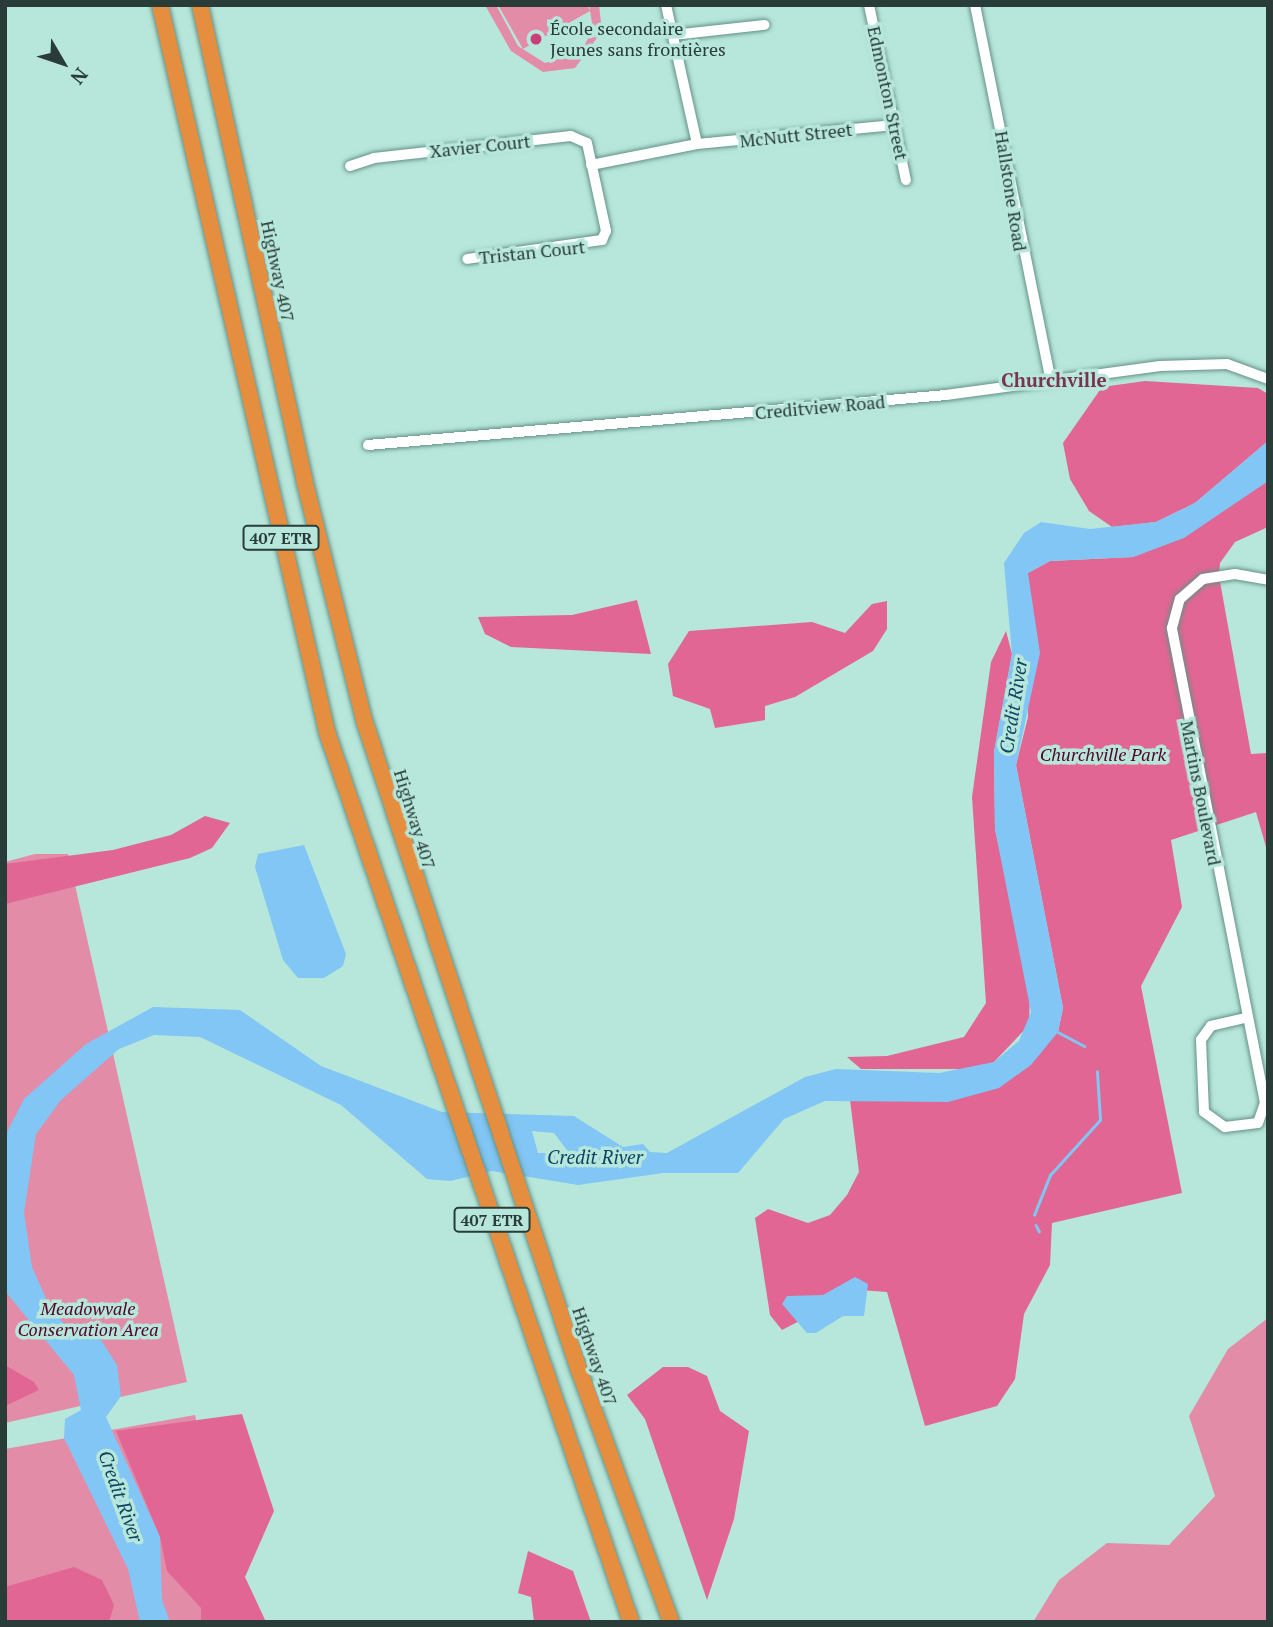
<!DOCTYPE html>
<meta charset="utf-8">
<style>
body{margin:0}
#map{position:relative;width:1273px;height:1627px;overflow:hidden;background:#b7e6db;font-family:"PT Serif",serif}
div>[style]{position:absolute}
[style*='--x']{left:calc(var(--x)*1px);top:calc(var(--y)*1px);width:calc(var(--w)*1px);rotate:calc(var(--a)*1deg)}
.green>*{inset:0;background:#e38ca8}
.forest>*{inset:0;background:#e16693}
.water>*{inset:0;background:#81c6f4}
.stream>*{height:2.5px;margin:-1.25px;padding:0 1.25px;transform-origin:1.25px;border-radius:1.25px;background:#81c6f4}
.roads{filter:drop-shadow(0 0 2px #649187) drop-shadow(0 0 2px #649187)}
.minor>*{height:10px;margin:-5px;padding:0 5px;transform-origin:5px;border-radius:5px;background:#fff}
.highway>*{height:16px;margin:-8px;padding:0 8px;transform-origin:8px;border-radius:8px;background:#e58e3f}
.dots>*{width:19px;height:19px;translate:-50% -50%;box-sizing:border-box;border:4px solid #b7e6db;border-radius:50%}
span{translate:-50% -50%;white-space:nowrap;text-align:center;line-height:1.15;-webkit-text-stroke:7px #b7e6db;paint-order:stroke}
.shield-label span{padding:2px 5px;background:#b7e6db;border:2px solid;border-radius:5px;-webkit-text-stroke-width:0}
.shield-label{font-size:16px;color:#293c38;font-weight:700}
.poi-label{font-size:18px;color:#293c38}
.left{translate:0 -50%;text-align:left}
.street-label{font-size:18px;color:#293c38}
.park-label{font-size:18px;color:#53032a;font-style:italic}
.neighbourhood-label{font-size:19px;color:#79344d;font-weight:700}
.water-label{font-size:19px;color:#0d4463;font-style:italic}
.frame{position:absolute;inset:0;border:7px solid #293c38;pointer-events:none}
.north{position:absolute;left:28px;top:28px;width:70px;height:70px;-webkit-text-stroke:5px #b7e6db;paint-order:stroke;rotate:129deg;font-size:19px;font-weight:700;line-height:28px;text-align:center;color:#293c38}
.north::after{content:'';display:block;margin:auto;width:24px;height:32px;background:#293c38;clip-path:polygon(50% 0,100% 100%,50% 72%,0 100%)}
</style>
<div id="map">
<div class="green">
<i style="clip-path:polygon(485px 5px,496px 5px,518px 46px,545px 63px,581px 52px,593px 29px,589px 5px,599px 5px,602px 31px,575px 68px,543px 72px,511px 51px)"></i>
<i style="clip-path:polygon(498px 5px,587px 5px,590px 11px,523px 49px)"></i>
<i style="clip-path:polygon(35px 854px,68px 854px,187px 1382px,5px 1423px,5px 862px)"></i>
<i style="clip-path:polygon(1268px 1318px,1268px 1622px,1033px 1622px,1059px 1580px,1107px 1543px,1169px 1545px,1215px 1496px,1189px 1416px,1228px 1349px)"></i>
<i style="clip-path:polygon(195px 1415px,241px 1622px,5px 1622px,5px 1449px)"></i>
</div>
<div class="forest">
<i style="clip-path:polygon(1145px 381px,1258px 388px,1268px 394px,1268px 441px,1195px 503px,1156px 522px,1112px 527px,1089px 511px,1070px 479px,1063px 443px,1102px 387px)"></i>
<i style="clip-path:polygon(1268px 481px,1268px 527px,1235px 542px,1220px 563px,1219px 576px,1251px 754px,1268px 753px,1268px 854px,1256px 812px,1171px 840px,1182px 907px,1141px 986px,1182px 1193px,1052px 1223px,1050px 1265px,1024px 1314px,1015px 1379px,997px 1406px,925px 1426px,887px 1292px,859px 1290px,782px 1330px,770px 1315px,755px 1218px,768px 1209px,808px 1223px,830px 1215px,847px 1195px,859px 1172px,850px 1100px,964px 1097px,1058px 1032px,1063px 1008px,1016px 765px,1028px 717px,1028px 573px,1050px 561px,1133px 557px,1184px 537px)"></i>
<i style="clip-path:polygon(637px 600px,651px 654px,511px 647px,485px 634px,478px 617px,572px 615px)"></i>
<i style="clip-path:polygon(887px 601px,887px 629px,873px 651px,795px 697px,765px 706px,765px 720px,715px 728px,710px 709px,673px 696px,668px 664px,689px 631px,812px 622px,845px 633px,872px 604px)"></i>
<i style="clip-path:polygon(1006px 631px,1012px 654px,994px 752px,995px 829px,1030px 990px,1029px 1025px,994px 1062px,975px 1069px,861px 1069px,847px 1057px,887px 1056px,964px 1037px,986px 1003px,972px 797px,991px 662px)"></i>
<i style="clip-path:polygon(205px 816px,230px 823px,212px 848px,190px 858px,5px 904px,5px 864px,113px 850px,171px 835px)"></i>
<i style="clip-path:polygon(5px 1365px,34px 1382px,39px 1390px,5px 1406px)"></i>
<i style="clip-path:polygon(663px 1367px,688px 1367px,707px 1376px,720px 1411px,749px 1431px,734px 1519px,707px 1600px,645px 1419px,627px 1395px)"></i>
<i style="clip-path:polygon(242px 1414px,274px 1511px,245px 1577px,266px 1622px,201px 1622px,201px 1608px,167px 1571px,160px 1537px,116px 1431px)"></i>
<i style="clip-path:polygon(528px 1551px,573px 1571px,591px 1622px,534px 1622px,531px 1597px,518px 1593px)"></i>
<i style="clip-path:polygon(74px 1567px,102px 1580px,114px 1605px,109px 1622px,5px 1622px,5px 1587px)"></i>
</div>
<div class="water">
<i style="clip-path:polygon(evenodd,1268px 441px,1268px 481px,1184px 538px,1133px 557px,1050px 561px,1028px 573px,1040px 653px,1016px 765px,1063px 1008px,1058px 1032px,1031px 1065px,999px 1088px,948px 1102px,825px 1101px,784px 1119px,738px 1173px,663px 1173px,578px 1185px,492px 1171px,450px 1181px,427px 1179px,341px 1105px,200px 1037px,154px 1035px,119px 1049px,61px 1100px,36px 1134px,24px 1213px,32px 1267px,52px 1312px,78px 1336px,99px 1337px,117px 1365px,121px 1396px,106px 1417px,160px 1537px,162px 1600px,170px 1622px,140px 1622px,128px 1569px,64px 1438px,65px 1419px,81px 1410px,74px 1375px,5px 1291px,5px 1136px,24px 1099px,86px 1044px,153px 1007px,240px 1010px,321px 1066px,442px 1112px,574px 1116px,623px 1147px,643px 1144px,650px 1152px,667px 1153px,805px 1077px,836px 1069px,939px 1073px,994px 1062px,1019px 1041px,1031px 1012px,995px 829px,994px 752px,1012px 654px,1004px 563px,1024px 533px,1041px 522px,1090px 529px,1156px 522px,1195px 503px,1268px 441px,532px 1131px,554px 1133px,569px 1153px,538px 1153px,532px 1131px)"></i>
<i style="clip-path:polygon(304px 845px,346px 954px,343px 966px,324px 978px,298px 978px,283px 960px,255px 867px,258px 854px)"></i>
<i style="clip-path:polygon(855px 1277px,868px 1284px,864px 1316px,843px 1316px,816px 1333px,807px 1333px,782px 1304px,787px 1296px,823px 1295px)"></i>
</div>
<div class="stream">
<i style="--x:1058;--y:1032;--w:30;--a:28"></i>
<i style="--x:1034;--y:1215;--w:43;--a:-68.2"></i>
<i style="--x:1050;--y:1175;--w:74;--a:-47.7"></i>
<i style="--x:1100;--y:1120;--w:48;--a:-93.6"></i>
<i style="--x:1036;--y:1225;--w:7;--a:63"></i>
</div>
<div class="roads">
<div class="minor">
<i style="--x:666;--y:5;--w:142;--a:77.4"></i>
<i style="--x:869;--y:5;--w:179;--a:78.1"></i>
<i style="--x:975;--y:5;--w:379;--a:78.6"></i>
<i style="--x:673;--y:35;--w:92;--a:-6.3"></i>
<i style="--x:591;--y:165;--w:108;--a:-11.2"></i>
<i style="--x:697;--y:144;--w:198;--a:-5.5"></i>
<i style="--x:350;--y:166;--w:25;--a:-18"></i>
<i style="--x:374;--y:158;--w:198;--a:-6.4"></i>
<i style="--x:571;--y:136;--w:17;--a:24"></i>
<i style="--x:587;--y:143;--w:90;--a:77.8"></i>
<i style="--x:606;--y:231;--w:10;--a:114"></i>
<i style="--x:602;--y:240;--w:136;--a:172"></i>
<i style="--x:368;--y:445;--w:580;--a:-4.94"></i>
<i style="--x:946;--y:395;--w:216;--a:-7.7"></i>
<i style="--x:1160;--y:366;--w:67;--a:-1.7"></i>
<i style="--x:1227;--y:364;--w:44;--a:20.1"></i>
<i style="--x:1245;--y:1018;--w:35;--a:167"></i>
<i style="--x:1211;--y:1026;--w:17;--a:126"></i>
<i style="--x:1201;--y:1040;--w:72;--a:87.6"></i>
<i style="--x:1204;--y:1112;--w:26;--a:36"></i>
<i style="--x:1225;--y:1127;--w:33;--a:-7"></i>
<i style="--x:1258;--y:1123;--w:21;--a:-71"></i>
<i style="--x:1265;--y:1103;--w:484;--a:-101.1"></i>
<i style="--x:1172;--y:628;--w:30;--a:-75"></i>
<i style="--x:1180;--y:599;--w:30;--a:-41"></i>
<i style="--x:1203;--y:579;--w:32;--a:-9"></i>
<i style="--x:1235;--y:574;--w:34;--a:10"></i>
</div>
<div class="highway">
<i style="--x:160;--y:5;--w:746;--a:77.06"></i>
<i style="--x:327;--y:732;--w:940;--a:71.14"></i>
<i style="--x:200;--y:5;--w:489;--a:77.6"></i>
<i style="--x:305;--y:483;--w:247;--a:76"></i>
<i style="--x:365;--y:723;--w:681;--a:71.7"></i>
<i style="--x:579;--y:1370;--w:268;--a:69.9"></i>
</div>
</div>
<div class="dots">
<i style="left:536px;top:39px;background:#c93f78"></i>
</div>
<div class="shield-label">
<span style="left:281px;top:538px">407 ETR</span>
<span style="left:492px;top:1220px">407 ETR</span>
</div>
<div class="poi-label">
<span class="left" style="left:550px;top:39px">École secondaire<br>Jeunes sans frontières</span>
</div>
<div class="street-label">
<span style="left:888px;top:93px;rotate:78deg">Edmonton Street</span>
<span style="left:796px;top:135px;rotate:-6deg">McNutt Street</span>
<span style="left:480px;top:146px;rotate:-6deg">Xavier Court</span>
<span style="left:1011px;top:191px;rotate:81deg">Hallstone Road</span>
<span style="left:532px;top:252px;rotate:-6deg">Tristan Court</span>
<span style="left:278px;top:271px;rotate:78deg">Highway 407</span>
<span style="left:820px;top:407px;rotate:-5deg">Creditview Road</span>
<span style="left:1201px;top:793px;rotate:79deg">Martins Boulevard</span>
<span style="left:415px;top:819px;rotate:73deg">Highway 407</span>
<span style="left:595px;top:1356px;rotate:71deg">Highway 407</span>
</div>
<div class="park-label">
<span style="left:1103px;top:754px">Churchville Park</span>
<span style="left:88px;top:1319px">Meadowvale<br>Conservation Area</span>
</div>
<div class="neighbourhood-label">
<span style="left:1054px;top:380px">Churchville</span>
</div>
<div class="water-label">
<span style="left:1013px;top:706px;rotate:-81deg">Credit River</span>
<span style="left:595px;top:1157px">Credit River</span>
<span style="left:121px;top:1496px;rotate:70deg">Credit River</span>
</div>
<div class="frame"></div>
<div class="north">N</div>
</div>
